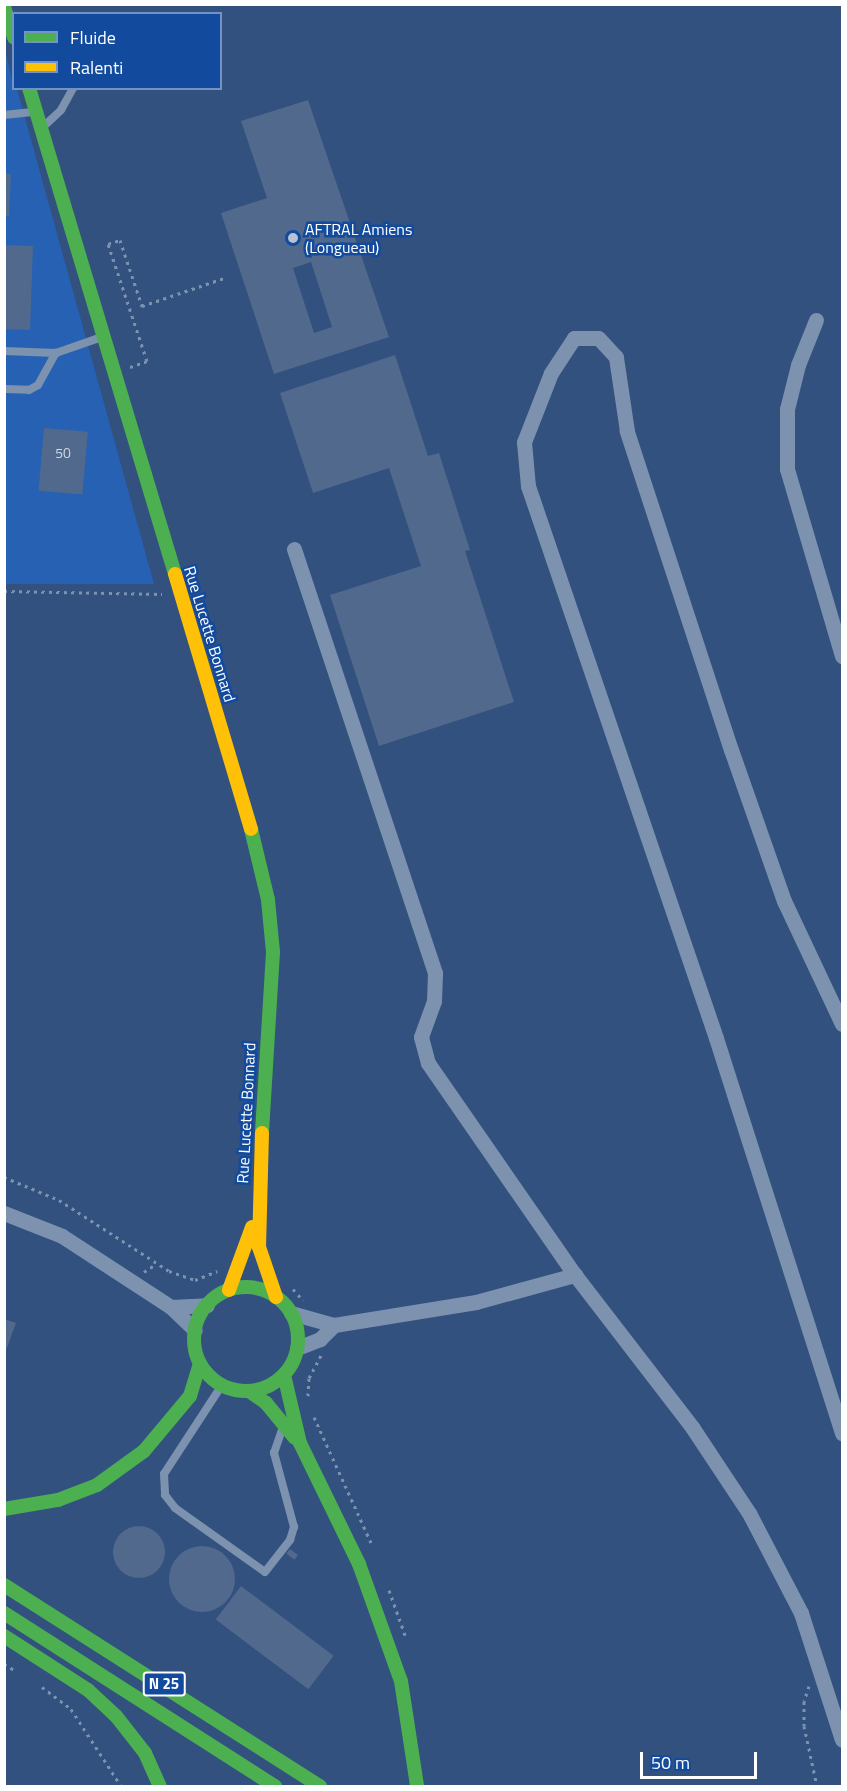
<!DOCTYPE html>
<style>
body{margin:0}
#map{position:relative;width:847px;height:1791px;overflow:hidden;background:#32517e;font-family:"Titillium Web",sans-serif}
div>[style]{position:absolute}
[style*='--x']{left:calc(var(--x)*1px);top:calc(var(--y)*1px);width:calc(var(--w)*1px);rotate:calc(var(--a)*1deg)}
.green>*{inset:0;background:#2661b4}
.building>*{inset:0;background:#50698c;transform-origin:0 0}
.round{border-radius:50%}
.path>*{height:3px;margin-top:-1.5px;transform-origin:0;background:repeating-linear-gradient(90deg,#7d92af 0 3px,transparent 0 7.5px)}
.lane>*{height:8px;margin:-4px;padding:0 4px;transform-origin:4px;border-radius:4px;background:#7d92af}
.street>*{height:15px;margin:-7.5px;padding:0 7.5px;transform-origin:7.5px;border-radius:7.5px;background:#7d92af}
.fast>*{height:14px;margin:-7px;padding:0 7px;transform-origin:7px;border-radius:7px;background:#4caf50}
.fast>.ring{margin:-7px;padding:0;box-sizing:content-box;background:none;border:14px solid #4caf50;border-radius:50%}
.slow>*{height:14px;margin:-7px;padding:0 7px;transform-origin:7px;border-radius:7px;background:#ffc107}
.dots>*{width:16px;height:16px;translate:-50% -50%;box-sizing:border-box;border:3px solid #124b9e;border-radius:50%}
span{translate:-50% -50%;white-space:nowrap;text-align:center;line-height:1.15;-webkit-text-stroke:5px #124b9e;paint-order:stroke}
.number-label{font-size:14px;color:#d3dae2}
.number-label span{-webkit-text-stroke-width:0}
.shield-label span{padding:2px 4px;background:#124b9e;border:2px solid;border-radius:4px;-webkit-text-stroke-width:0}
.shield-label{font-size:15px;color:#fff;font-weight:700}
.poi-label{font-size:16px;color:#fff}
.left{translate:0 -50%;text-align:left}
.street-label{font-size:16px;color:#fff}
.frame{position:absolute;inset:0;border:6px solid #fff;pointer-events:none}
.legend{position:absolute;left:12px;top:12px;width:210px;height:78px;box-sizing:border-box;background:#124b9e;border:2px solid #7193c5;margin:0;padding:8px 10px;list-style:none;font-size:18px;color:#fff}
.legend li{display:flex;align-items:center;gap:12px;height:30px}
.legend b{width:30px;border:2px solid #7193c5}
.scale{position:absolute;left:640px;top:1752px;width:117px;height:27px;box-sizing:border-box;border:3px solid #fff;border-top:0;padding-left:8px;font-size:18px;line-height:21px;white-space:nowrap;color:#fff;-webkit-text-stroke:4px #124b9e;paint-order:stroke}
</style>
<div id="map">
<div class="green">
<i style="clip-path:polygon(4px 44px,14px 88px,17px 89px,154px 584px,5px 584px)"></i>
</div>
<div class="building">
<i style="clip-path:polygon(evenodd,308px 100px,389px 337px,274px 374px,221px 213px,267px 198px,241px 121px,308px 100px,311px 262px,332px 327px,314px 333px,293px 268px,311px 262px)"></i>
<i style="clip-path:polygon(4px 173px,11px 174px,9px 216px,4px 216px)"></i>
<i style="left:4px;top:245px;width:29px;height:84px;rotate:2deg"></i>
<i style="clip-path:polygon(395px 355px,428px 456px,439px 453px,470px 550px,465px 551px,514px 702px,379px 746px,330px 595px,421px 566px,389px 468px,313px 493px,280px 393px)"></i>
<i style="left:44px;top:428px;width:44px;height:63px;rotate:5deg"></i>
<i style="clip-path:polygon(4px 1319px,16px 1323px,5px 1353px,4px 1353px)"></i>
<i class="round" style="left:113px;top:1526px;width:52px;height:52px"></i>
<i class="round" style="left:169px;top:1546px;width:66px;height:66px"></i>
<i style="left:290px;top:1549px;width:10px;height:6px;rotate:37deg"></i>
<i style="left:241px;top:1586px;width:116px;height:42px;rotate:37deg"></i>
</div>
<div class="path">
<i style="--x:130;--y:367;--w:18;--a:-19"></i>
<i style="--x:147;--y:361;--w:123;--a:-108.4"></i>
<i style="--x:108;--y:244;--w:13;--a:-18"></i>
<i style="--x:120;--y:240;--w:70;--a:71.6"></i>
<i style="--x:142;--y:306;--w:90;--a:-18.8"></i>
<i style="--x:4;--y:591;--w:158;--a:1.1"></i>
<i style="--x:4;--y:1177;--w:60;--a:22.7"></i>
<i style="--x:59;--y:1200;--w:131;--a:32.8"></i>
<i style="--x:169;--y:1271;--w:28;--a:19"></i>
<i style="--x:195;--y:1280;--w:24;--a:-22"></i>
<i style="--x:144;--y:1272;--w:14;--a:-34"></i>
<i style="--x:293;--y:1289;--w:15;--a:48"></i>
<i style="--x:308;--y:1396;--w:18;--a:-87"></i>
<i style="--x:309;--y:1378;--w:26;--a:-62"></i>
<i style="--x:314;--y:1417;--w:141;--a:65.6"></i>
<i style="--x:389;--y:1590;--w:48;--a:70.4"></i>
<i style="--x:4;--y:1664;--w:14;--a:30"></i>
<i style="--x:809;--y:1686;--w:16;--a:108"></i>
<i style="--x:804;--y:1701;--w:25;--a:90"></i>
<i style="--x:804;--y:1726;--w:61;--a:77.8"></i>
<i style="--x:42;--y:1687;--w:36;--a:37"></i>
<i style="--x:71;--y:1709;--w:92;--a:57"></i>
</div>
<div class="lane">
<i style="--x:4;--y:115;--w:31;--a:-6"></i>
<i style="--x:44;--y:126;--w:23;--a:-43"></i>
<i style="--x:61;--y:110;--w:25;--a:-61"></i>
<i style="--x:4;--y:351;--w:52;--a:2.2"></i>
<i style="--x:56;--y:353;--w:49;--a:-19.2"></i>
<i style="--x:4;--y:389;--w:25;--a:2"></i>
<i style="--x:29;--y:390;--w:10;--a:-29"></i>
<i style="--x:38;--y:385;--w:37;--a:-61"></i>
<i style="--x:222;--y:1385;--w:106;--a:123.1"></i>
<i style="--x:164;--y:1474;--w:21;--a:87"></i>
<i style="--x:165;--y:1495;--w:16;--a:52"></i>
<i style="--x:175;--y:1508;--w:110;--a:35.4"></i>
<i style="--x:265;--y:1572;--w:41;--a:-52"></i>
<i style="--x:290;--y:1540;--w:14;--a:-73"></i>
<i style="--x:294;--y:1527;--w:77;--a:-105.1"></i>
<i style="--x:274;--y:1453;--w:28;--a:-71"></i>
</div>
<div class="street">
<i style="--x:816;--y:320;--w:48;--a:111.8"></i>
<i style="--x:798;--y:365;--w:45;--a:104"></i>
<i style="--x:787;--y:409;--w:60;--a:90"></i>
<i style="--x:787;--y:469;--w:195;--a:73.6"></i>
<i style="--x:294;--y:549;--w:447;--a:71.6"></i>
<i style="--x:435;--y:973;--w:28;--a:92"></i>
<i style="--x:434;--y:1001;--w:38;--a:110"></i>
<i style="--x:421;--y:1037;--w:27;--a:75"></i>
<i style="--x:428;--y:1063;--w:258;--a:55.3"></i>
<i style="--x:575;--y:1275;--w:192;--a:52.4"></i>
<i style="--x:692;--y:1427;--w:103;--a:56.5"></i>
<i style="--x:749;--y:1513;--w:113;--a:62.5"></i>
<i style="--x:801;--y:1613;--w:133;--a:72.1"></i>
<i style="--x:842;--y:1024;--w:136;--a:-115.2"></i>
<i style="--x:784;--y:901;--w:160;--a:-109.3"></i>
<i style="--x:731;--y:750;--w:336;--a:-108.1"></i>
<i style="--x:627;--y:431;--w:75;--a:-98.5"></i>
<i style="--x:616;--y:357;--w:26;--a:-133"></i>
<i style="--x:598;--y:338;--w:24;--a:180"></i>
<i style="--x:574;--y:338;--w:42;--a:123.3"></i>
<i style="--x:551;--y:373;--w:74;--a:111.4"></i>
<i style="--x:524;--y:442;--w:44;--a:84.8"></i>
<i style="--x:528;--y:486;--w:583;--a:71.19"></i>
<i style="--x:716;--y:1038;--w:415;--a:72.3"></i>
<i style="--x:4;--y:1213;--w:62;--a:21.6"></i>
<i style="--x:62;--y:1236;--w:130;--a:33.1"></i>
<i style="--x:171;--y:1307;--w:33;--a:44"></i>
<i style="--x:171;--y:1307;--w:36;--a:-3"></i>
<i style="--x:291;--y:1313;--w:45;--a:15.6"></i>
<i style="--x:334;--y:1325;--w:144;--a:-9.2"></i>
<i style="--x:476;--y:1302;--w:103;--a:-15.3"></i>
<i style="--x:297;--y:1348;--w:25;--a:-21"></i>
<i style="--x:320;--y:1339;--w:20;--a:-45"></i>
</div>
<div class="fast">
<i style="--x:4;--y:7;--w:32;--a:72"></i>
<i style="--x:29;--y:88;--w:507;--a:73.28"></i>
<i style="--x:251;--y:829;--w:73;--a:76.5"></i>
<i style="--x:268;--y:900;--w:52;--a:84.5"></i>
<i style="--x:273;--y:952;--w:181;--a:93.5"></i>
<i class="ring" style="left:194px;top:1287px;width:90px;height:90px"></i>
<i style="--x:284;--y:1375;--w:70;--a:76.8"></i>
<i style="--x:300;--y:1443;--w:135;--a:64"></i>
<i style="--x:359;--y:1564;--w:124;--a:70.3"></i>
<i style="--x:401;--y:1681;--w:106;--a:81.3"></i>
<i style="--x:249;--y:1391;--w:21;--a:35"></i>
<i style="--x:266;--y:1403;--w:45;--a:50.4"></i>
<i style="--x:4;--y:1509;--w:55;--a:-9.5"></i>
<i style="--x:58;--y:1500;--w:42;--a:-21"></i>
<i style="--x:97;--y:1485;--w:58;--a:-35.9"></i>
<i style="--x:144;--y:1451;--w:72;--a:-50.1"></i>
<i style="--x:190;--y:1396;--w:34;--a:-73"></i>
<i style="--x:4;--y:1585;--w:375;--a:32.5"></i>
<i style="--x:4;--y:1613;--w:322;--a:32.6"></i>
<i style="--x:4;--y:1636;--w:100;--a:32.7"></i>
<i style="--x:88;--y:1690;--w:38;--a:43"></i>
<i style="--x:116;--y:1716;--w:47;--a:51.9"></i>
<i style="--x:145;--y:1753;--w:36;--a:66"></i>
</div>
<div class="slow">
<i style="--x:175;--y:574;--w:266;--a:73.4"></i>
<i style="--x:262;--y:1133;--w:114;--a:91.5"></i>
<i style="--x:259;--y:1247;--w:53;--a:71.2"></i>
<i style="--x:229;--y:1290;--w:67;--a:-69.9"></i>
</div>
<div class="dots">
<i style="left:293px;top:238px;background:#b7c2d2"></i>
</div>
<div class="number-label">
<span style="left:63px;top:453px">50</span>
</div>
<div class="shield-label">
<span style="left:164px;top:1684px">N 25</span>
</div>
<div class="poi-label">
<span class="left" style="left:305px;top:238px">AFTRAL Amiens<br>(Longueau)</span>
</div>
<div class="street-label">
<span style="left:210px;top:634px;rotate:73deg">Rue Lucette Bonnard</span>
<span style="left:246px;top:1113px;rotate:-87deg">Rue Lucette Bonnard</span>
</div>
<div class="frame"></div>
<ul class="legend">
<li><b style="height:8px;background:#4caf50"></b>Fluide</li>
<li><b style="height:8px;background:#ffc107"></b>Ralenti</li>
</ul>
<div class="scale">50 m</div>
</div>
